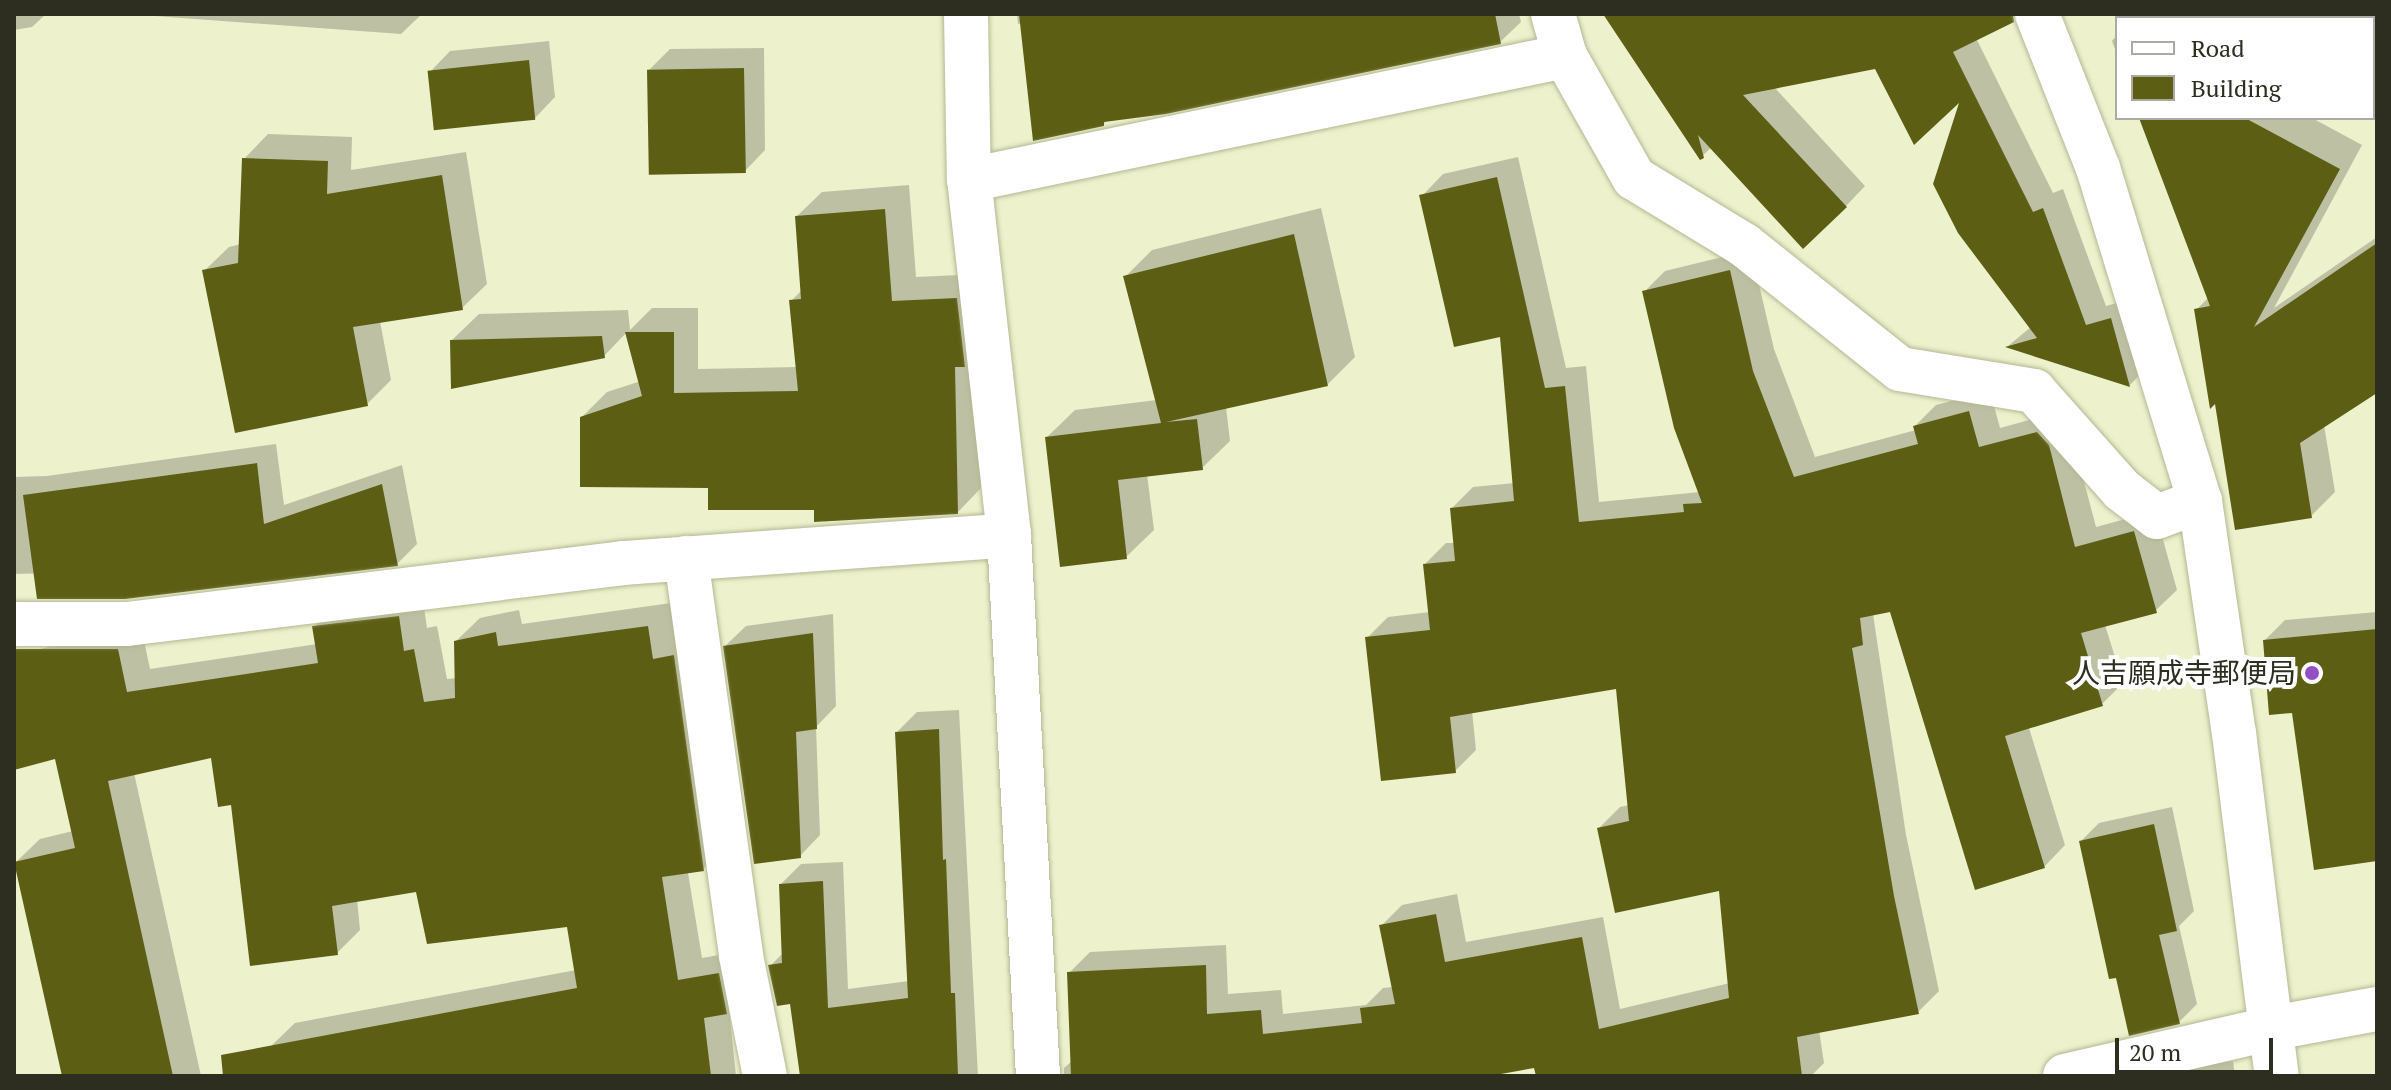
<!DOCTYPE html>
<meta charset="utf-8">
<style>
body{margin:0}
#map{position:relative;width:2391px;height:1090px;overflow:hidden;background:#edf1cc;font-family:"PT Serif","Noto Sans JP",serif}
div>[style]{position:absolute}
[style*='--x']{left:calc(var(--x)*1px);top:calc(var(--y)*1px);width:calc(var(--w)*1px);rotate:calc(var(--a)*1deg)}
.shadow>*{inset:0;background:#0003;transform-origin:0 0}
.building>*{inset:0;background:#5c5e14;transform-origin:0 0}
.roads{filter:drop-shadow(0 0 2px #b4b794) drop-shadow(0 0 2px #b4b794)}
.minor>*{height:44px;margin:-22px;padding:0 22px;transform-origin:22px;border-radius:22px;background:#fff}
.highway>*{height:44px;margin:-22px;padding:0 22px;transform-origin:22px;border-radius:22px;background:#fff}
.dots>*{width:22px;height:22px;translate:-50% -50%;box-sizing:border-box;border:4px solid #fff;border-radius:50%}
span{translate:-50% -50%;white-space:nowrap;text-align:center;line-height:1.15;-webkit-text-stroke:8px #fff;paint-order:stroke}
.poi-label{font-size:28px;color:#2d2e20}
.right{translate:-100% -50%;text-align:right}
.frame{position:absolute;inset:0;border:16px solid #2d2e20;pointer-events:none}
.legend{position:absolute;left:2115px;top:16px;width:260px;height:104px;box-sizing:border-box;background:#fff;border:2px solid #ababa6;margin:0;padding:10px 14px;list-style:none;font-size:24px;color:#2d2e20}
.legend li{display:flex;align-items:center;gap:16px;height:40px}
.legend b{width:40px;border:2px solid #ababa6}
.scale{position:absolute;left:2115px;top:1038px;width:158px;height:36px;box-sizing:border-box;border:4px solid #2d2e20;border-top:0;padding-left:10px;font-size:24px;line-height:28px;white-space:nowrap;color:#2d2e20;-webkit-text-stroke:6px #fff;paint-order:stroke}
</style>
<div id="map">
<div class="shadow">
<i style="clip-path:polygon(14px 14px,46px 14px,32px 27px,14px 30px)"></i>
<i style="clip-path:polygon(128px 14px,422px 14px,401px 34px)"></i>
<i style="clip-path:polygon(1017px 14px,1519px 14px,1521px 22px,1500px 42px,1109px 119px,1103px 124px,1022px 23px,1018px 24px)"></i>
<i style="clip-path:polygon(1605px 14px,2006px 14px,1976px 38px,2053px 193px,2063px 189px,2106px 306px,2131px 299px,2149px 365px,2130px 385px,2008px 346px,2031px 327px,1962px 97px,1876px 67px,1774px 87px,1865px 186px,1846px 206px,1712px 147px,1702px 156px)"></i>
<i style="left:2140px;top:14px;width:154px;height:7px"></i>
<i style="clip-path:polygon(2117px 35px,2117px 55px,2112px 41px)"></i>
<i style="clip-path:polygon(549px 41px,555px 97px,535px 118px,430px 72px,450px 51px)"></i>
<i style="clip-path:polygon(764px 48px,765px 150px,745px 171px,649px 70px,670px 49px)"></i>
<i style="clip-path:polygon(2145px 118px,2312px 118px,2362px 145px,2274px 308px,2377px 237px,2377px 390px,2324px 425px,2335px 492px,2311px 516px,2216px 400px,2196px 310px,2209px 297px)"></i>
<i style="clip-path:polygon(268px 134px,352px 137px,351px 170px,466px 152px,487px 284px,462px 308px,380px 321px,391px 380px,367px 404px,204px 271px,229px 247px,241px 244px,244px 159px)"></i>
<i style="clip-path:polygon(1518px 157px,1566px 368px,1586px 366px,1599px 502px,1700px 492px,1644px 292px,1665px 271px,1751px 250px,1774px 349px,1815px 457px,1916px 430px,1915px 426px,1936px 405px,1990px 391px,2000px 428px,2059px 412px,2069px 424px,2096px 527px,2155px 511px,2177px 590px,2155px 611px,2105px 625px,2123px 683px,2102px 704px,2029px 728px,2065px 845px,2044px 867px,1891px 609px,1873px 614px,1906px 835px,1939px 991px,1918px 1012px,1819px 1030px,1824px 1063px,1811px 1076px,1538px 1076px,1536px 1065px,1479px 1076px,1064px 1076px,1064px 1068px,1073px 1060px,1069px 973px,1090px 952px,1226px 945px,1228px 994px,1281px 990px,1283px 1014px,1366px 1005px,1383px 988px,1393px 987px,1381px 926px,1402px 905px,1457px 894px,1466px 942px,1603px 917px,1620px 1009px,1730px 983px,1720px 889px,1599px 828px,1620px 807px,1629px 805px,1617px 687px,1472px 711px,1476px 750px,1455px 771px,1367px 638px,1388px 617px,1430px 612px,1425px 564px,1446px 543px,1455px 543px,1452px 508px,1473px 487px,1515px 483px,1502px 334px,1422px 196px,1443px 174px)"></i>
<i style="clip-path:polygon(909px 185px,916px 277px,981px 274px,982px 487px,958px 512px,816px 508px,710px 486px,582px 417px,607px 392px,641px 381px,627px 332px,604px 356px,452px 340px,479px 314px,628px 310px,630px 330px,652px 308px,698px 308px,698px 369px,797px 367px,791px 301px,803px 289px,797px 216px,822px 192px)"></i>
<i style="clip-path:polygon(1321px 208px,1355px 357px,1328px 384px,1226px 407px,1230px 441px,1202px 468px,1147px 474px,1154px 530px,1126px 557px,1047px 437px,1075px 410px,1157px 400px,1125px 277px,1152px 250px)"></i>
<i style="clip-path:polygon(276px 444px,284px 505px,402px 465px,417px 544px,397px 564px,14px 574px,14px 477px,47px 476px)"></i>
<i style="clip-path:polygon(422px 593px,427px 628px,437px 626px,447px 679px,457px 678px,456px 641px,480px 618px,519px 610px,522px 624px,671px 603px,727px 846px,703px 869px,688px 873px,702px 958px,742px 951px,750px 988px,729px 1009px,736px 1076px,277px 1076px,271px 1046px,295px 1023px,576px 970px,569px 925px,417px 889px,357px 899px,360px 930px,337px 953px,232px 803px,213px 755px,134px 773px,201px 1076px,64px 1076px,16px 862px,40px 839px,73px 831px,57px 756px,14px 768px,14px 656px,48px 647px,69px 626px,141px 626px,150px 669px,317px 644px,314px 627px,338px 603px)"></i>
<i style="clip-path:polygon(2377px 612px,2377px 859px,2294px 711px,2265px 640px,2285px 620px)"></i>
<i style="clip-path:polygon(833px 614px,836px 706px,816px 727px,820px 835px,800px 856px,725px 646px,746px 626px)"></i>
<i style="clip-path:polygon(959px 710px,978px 1076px,802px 1076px,792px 1002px,770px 966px,784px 952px,781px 884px,801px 864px,843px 862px,848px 989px,909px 981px,897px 732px,917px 712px)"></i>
<i style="clip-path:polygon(2172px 807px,2194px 911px,2179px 926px,2197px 1004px,2179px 1022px,2117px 976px,2081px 841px,2099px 823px)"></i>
<i style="clip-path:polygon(2233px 1061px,2235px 1076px,2126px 1076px,2213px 1064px)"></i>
</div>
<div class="building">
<i style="clip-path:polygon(1019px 14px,1495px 14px,1501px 44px,1166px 114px,1104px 122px,1104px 126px,1033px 141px)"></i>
<i style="clip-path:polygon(1603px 14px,2013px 14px,2014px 22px,1953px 52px,2033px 212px,2043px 208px,2086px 325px,2111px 318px,2130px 387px,2005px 347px,2037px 338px,1958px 233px,1933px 184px,1959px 103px,1914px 145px,1875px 69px,1743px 95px,1847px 207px,1803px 249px,1698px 135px,1704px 158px,1700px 160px)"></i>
<i style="left:529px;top:60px;width:60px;height:102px;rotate:84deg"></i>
<i style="left:744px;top:68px;width:105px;height:97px;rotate:89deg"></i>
<i style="clip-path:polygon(2139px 118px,2245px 118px,2340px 169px,2254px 327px,2377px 243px,2377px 393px,2300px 443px,2312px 518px,2235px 530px,2215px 404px,2210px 409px,2194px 309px,2210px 306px)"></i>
<i style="clip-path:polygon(242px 158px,328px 161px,327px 194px,442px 175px,463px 310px,353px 327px,368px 406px,235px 433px,202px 270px,238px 263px)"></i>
<i style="clip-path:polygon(1497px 177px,1545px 388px,1565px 386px,1579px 522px,1684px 512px,1683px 504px,1702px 503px,1674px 428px,1642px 291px,1730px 270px,1753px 371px,1794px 477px,1918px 444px,1913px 426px,1969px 411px,1979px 447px,2037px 432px,2049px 445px,2075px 547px,2134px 531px,2157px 613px,2081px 633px,2103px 706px,2005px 736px,2045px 868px,1975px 890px,1890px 612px,1860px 618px,1863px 645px,1852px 648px,1894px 896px,1919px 1014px,1797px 1037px,1802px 1076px,1536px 1076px,1534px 1068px,1490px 1076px,1071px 1076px,1067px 972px,1206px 965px,1207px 1014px,1261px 1010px,1263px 1034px,1362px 1023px,1360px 1008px,1395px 1004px,1379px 925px,1436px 914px,1445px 962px,1582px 937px,1599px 1029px,1729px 998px,1719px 891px,1615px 913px,1597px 828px,1629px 821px,1616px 689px,1450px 717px,1456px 773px,1381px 781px,1365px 637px,1430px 630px,1423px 564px,1455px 561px,1450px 508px,1514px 501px,1500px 337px,1454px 347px,1419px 195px)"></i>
<i style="clip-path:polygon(885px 209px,892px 301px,957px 298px,965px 367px,955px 367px,958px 514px,814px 522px,814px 510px,708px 510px,708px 488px,580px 487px,580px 417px,642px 396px,625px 332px,674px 332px,674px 393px,798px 391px,789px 300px,801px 299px,795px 216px)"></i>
<i style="clip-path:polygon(1294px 234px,1328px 386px,1166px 422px,1197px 419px,1203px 470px,1118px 480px,1127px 559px,1060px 567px,1045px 437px,1161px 423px,1123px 276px)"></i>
<i style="clip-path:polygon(602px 336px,605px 358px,451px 389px,450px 340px)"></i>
<i style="clip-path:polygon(257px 463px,264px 524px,382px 484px,398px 566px,125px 599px,37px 599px,23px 495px)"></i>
<i style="clip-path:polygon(399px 616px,404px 651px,414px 649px,424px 702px,455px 698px,454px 641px,496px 632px,498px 646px,648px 626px,653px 659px,674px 655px,704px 871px,662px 877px,678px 980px,719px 973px,727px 1014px,704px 1018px,711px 1076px,223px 1076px,221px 1055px,577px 988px,567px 927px,427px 944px,416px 892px,332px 906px,338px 955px,250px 966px,231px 805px,218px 807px,211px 758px,108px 781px,173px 1076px,62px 1076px,14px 862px,75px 848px,55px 759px,14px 770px,14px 649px,118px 649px,127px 692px,318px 663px,312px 626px)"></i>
<i style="clip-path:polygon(2377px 629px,2377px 861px,2314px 870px,2292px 713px,2269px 715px,2263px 640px)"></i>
<i style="clip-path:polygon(813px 633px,817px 729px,796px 732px,801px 858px,754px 864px,723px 646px)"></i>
<i style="clip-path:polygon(939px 729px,943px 860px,946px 859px,951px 993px,955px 993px,958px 1076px,800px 1076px,790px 1004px,777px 1006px,768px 965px,782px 963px,779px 884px,823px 881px,828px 1008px,908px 998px,895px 732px)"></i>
<i style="clip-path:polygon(2154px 824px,2177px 931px,2159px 935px,2180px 1024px,2129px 1036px,2116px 978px,2109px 979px,2079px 841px)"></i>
</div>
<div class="roads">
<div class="minor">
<i style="--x:966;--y:14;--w:166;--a:89"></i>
<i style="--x:1553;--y:14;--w:44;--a:74.1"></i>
<i style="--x:2037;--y:14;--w:166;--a:68.4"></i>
<i style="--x:2098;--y:168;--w:348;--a:73"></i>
<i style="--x:2200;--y:501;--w:234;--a:81.7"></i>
<i style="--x:2234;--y:733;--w:346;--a:82.9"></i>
<i style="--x:686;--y:558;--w:402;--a:82.1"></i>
<i style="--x:741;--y:956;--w:122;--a:78.7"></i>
<i style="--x:14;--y:624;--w:113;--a:0"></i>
<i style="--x:127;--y:624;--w:500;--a:-7"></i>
<i style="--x:623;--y:563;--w:387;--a:-4.1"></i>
<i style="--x:1038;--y:1076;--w:542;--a:-93.07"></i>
<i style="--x:1009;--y:535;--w:357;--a:-96.4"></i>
<i style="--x:969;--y:180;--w:609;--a:-11.75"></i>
<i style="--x:1565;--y:56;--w:140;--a:60.5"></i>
<i style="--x:1634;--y:178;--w:129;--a:31.3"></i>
<i style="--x:1744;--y:245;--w:199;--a:38.5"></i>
<i style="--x:1900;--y:369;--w:136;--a:9.3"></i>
<i style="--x:2034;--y:391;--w:132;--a:48.4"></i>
<i style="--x:2122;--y:490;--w:44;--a:37.6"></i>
<i style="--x:2157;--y:517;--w:46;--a:-20.4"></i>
</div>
<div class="highway">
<i style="--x:2065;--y:1076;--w:213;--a:-13"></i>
<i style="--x:2273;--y:1028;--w:106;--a:-10.4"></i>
</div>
</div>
<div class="dots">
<i style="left:2312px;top:673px;background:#9350c5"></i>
</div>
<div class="poi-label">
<span class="right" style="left:2296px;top:673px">人吉願成寺郵便局</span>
</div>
<div class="frame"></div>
<ul class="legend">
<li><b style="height:10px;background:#fff"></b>Road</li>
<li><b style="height:22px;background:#5c5e14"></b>Building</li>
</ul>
<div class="scale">20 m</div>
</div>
